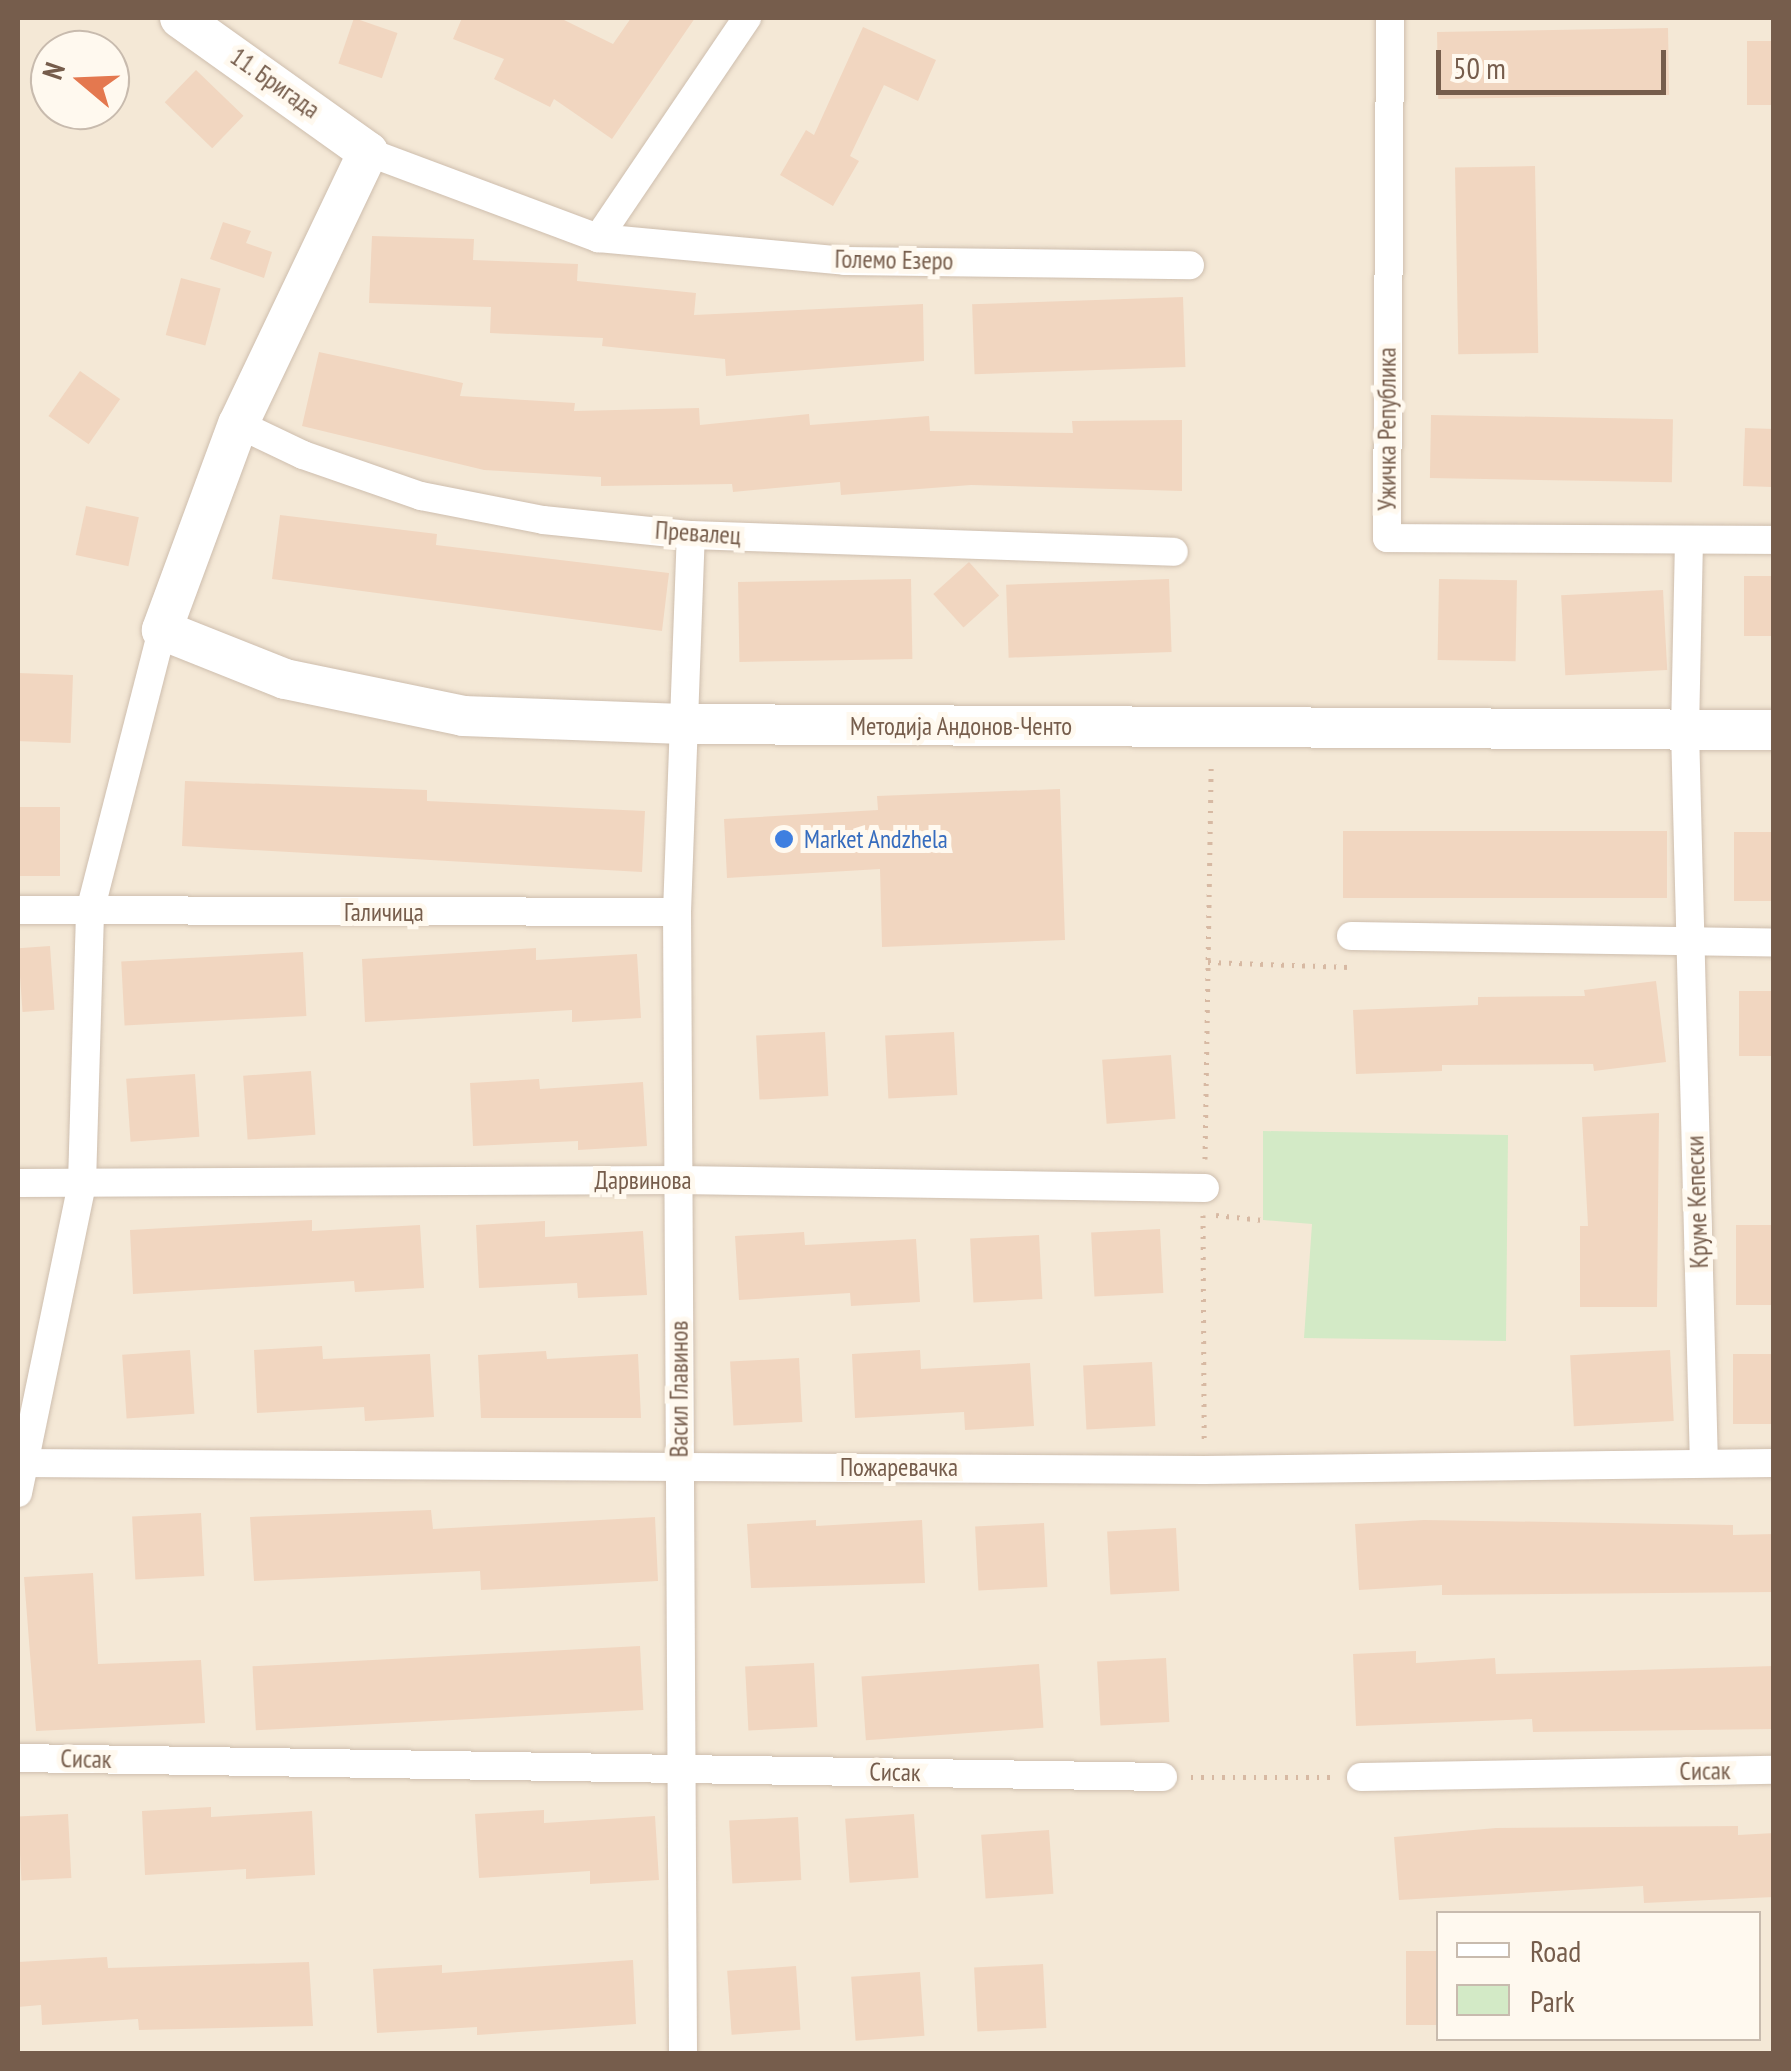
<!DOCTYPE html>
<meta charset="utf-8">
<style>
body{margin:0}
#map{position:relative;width:1791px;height:2071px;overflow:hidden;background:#fcf5e8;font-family:"PT Sans Narrow",sans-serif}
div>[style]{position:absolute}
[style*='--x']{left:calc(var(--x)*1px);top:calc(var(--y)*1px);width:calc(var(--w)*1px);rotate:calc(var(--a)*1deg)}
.residential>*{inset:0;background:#f4e8d6}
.green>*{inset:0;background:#d3eac6}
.building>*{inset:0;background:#f1d6c0;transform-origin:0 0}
.path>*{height:5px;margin-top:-2.5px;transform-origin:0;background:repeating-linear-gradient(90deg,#d7b9a3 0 2.5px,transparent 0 10.5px)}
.roads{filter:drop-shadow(0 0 2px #cebeae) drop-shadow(0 0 2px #cebeae)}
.street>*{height:28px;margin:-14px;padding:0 14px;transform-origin:14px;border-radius:14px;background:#fff}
.secondary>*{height:40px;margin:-20px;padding:0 20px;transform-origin:20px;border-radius:20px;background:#fff}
.dots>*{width:28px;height:28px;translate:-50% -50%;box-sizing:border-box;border:5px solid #fff9ef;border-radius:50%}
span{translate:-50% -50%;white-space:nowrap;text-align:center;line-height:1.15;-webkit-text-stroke:10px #fff9ef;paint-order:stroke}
.street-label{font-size:25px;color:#765d4c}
.shop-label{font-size:25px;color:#366cbe}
.left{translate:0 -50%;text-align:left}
.frame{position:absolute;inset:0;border:20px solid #765d4c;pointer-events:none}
.legend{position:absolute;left:1436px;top:1911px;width:325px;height:130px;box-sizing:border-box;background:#fff9ef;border:2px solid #c8bbae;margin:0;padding:12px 18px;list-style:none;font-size:30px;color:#765d4c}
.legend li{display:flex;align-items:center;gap:20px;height:50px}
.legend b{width:50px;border:2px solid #c8bbae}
.north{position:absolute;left:30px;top:30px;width:100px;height:100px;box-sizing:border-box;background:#fff9ef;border:2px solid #c8bbae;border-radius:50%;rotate:289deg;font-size:28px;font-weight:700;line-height:40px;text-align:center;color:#765d4c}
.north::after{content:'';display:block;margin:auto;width:35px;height:45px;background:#e4784f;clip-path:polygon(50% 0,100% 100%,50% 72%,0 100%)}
.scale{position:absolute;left:1436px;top:50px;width:230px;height:45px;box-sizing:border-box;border:5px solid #765d4c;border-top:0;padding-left:12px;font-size:30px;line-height:35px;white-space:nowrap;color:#765d4c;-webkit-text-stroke:8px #fff9ef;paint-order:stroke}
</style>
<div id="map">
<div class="residential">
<i style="clip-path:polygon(evenodd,18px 18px,1773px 18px,1773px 2053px,18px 2053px,18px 18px,50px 50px,110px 50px,110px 110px,50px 110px,50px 50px,18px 18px,1438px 1914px,1758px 1914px,1758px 2038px,1438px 2038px,1438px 1914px)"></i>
</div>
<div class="green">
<i style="clip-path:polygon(1263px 1131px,1508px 1135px,1506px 1341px,1304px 1338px,1312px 1224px,1263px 1220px)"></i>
</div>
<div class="building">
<i style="left:354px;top:18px;width:46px;height:48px;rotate:19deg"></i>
<i style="clip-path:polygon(462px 18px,560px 18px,613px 44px,631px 18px,695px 18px,612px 139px,554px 99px,550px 107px,494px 79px,504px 59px,453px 39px)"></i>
<i style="clip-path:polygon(863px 27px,936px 60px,918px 101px,884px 85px,850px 156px,859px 161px,833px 206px,780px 175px,806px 130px,814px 135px)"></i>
<i style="left:1668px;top:28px;width:67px;height:231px;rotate:89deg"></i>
<i style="left:1774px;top:41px;width:64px;height:27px;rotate:90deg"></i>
<i style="left:196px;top:70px;width:66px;height:45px;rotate:44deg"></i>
<i style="left:1535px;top:166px;width:187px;height:80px;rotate:89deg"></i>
<i style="clip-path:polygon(223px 222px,251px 231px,246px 243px,272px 252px,264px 278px,210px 259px)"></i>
<i style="clip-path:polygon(372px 236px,474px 239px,473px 260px,578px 264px,577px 281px,696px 293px,694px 315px,923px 304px,924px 361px,726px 376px,725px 359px,602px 346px,603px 338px,490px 333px,491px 307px,369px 303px)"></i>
<i style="left:181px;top:278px;width:41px;height:59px;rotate:15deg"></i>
<i style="left:1183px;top:297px;width:70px;height:211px;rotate:88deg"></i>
<i style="clip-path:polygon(319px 352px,463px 383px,460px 396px,575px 403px,574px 411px,699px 408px,700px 425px,809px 414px,810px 425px,929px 416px,930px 431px,1073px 433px,1072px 421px,1182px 420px,1182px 491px,971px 485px,841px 495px,840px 482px,733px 492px,732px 484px,601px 486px,601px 477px,484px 470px,302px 426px)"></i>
<i style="left:80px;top:371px;width:49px;height:55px;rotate:35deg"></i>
<i style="left:1431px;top:415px;width:242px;height:63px;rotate:1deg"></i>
<i style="left:1745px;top:428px;width:29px;height:58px;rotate:2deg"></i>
<i style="left:86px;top:506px;width:54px;height:50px;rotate:12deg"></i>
<i style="clip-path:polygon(280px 515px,437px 534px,436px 545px,669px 573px,662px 631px,272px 579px)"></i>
<i style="left:969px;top:562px;width:45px;height:48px;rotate:48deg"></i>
<i style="left:1744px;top:576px;width:30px;height:60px"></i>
<i style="left:911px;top:579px;width:80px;height:173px;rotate:89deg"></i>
<i style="left:1169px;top:579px;width:73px;height:163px;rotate:88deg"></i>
<i style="left:1439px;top:579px;width:78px;height:81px;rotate:1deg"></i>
<i style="left:1663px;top:590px;width:80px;height:102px;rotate:87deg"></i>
<i style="left:18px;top:673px;width:55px;height:68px;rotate:2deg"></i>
<i style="clip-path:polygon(185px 781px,427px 790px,427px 801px,645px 811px,642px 872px,182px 846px)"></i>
<i style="clip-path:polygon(1060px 789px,1065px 940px,882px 947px,880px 869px,727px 878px,724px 819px,878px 810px,877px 796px)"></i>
<i style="left:18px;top:807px;width:42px;height:69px"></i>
<i style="left:1667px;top:831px;width:67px;height:324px;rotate:90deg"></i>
<i style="left:1774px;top:832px;width:69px;height:40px;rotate:90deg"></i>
<i style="left:50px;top:946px;width:64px;height:32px;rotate:86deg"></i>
<i style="clip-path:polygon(536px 948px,536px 960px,637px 954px,641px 1018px,572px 1022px,572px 1010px,365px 1022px,362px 959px)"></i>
<i style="left:303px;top:952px;width:64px;height:182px;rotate:87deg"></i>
<i style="clip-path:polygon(1656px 981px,1666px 1062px,1594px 1071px,1593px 1064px,1442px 1065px,1442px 1071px,1356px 1074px,1353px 1010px,1478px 1005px,1478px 997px,1585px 996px,1584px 990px)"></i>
<i style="left:1774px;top:991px;width:65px;height:35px;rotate:90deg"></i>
<i style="left:825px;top:1032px;width:64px;height:69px;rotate:87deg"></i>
<i style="left:954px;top:1032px;width:63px;height:69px;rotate:87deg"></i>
<i style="left:1171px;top:1055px;width:64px;height:69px;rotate:86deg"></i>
<i style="left:311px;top:1071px;width:64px;height:68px;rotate:86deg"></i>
<i style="left:195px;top:1074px;width:63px;height:69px;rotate:86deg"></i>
<i style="clip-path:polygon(539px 1079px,540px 1089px,643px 1082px,647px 1146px,578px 1150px,578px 1141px,473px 1146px,470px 1083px)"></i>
<i style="clip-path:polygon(1659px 1113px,1657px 1307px,1580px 1307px,1580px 1226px,1588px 1226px,1582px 1117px)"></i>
<i style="clip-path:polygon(312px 1220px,312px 1231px,420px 1225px,424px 1288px,355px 1292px,354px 1281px,133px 1294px,130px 1230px)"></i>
<i style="clip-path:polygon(545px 1221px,545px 1237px,643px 1231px,647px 1295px,578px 1298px,577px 1283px,479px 1288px,476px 1225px)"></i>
<i style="left:1774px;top:1225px;width:80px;height:38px;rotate:90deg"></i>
<i style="left:1160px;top:1229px;width:64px;height:69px;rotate:87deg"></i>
<i style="clip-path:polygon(804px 1232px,805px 1245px,916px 1239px,920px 1302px,851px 1306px,850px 1293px,739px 1300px,735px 1236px)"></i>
<i style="left:1039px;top:1235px;width:64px;height:69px;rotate:87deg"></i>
<i style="clip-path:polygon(322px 1346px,323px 1359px,430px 1354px,434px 1417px,365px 1421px,364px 1407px,257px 1413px,254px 1350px)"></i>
<i style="left:190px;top:1350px;width:64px;height:68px;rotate:86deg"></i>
<i style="clip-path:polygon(920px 1350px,921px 1369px,1030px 1363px,1034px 1426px,965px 1430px,964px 1412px,855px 1418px,852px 1354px)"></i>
<i style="left:1670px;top:1350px;width:71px;height:100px;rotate:87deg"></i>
<i style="clip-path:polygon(546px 1351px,547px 1359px,638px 1354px,641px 1418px,481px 1418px,478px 1355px)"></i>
<i style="left:1774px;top:1354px;width:70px;height:41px;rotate:90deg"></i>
<i style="left:799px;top:1358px;width:64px;height:69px;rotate:87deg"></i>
<i style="left:1152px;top:1362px;width:64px;height:69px;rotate:87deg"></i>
<i style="clip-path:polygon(431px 1510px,433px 1529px,655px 1517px,658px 1581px,481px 1590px,480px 1571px,254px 1581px,250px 1517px)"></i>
<i style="left:201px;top:1513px;width:63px;height:69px;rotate:87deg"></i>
<i style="clip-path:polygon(816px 1520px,816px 1526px,922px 1520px,925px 1583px,751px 1588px,747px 1524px)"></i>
<i style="clip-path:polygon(1424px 1520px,1733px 1525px,1733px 1535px,1774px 1534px,1774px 1592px,1442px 1595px,1442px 1585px,1359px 1590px,1355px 1524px)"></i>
<i style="left:1044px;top:1523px;width:64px;height:69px;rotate:87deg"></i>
<i style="left:1176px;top:1528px;width:63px;height:69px;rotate:87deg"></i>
<i style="clip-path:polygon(93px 1573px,98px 1664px,201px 1660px,205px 1723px,36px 1731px,24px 1577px)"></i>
<i style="left:640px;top:1646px;width:64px;height:388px;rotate:87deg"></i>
<i style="clip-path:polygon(1416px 1651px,1416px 1663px,1495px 1658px,1496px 1674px,1774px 1666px,1774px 1729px,1533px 1732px,1532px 1719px,1356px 1726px,1353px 1654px)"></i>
<i style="left:1166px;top:1658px;width:64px;height:69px;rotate:87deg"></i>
<i style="left:814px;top:1663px;width:64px;height:69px;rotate:87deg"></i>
<i style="left:1039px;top:1664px;width:64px;height:178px;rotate:86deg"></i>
<i style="clip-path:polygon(211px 1807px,211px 1817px,312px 1811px,315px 1875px,246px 1879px,246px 1869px,145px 1875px,142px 1811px)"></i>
<i style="clip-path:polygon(544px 1810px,544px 1823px,655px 1816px,659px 1880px,590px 1884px,590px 1871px,479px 1878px,475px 1814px)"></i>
<i style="left:68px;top:1814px;width:64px;height:50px;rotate:87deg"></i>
<i style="left:914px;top:1814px;width:64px;height:69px;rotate:86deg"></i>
<i style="left:798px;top:1817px;width:63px;height:69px;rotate:87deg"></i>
<i style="clip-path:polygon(1738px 1826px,1738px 1835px,1774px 1833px,1774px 1897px,1644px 1903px,1643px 1886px,1399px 1900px,1394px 1837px,1496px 1828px)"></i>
<i style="left:1049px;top:1830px;width:64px;height:68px;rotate:86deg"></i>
<i style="left:1438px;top:1951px;width:74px;height:32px;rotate:90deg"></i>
<i style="clip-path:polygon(107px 1957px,108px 1968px,309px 1962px,313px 2026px,139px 2030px,138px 2019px,42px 2025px,41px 2005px,18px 2007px,18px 1962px)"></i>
<i style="clip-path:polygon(633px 1960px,636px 2024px,477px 2035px,477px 2027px,377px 2033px,373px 1969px,442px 1965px,442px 1973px)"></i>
<i style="left:1043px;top:1964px;width:64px;height:69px;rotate:87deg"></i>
<i style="left:796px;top:1966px;width:64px;height:69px;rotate:86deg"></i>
<i style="left:920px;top:1972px;width:64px;height:69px;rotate:86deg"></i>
</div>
<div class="path">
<i style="--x:1208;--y:962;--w:141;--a:2"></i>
<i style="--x:1205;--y:1159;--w:398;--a:-89.1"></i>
<i style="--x:1203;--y:1215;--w:229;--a:89.7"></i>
<i style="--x:1216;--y:1215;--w:47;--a:6.1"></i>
<i style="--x:1191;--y:1777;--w:144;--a:0"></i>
</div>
<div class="roads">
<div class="street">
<i style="--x:1390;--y:18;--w:520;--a:90.33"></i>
<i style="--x:1387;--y:538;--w:387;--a:0.3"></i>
<i style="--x:368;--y:152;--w:246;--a:20.5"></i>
<i style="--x:598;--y:238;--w:266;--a:-55.9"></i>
<i style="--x:598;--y:238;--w:248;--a:5.3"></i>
<i style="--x:845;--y:261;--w:345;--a:0.7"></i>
<i style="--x:238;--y:424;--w:72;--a:25.5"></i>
<i style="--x:303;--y:455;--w:125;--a:19.2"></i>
<i style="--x:421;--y:496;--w:124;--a:11.1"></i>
<i style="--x:543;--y:520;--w:149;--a:5.8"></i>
<i style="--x:691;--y:535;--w:483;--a:2"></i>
<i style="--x:1689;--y:540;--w:190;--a:91.2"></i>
<i style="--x:1685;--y:730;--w:733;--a:88.52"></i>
<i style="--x:18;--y:910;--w:659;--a:0.17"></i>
<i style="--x:1351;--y:936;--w:423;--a:0.9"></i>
<i style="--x:18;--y:1183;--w:661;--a:-0.26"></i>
<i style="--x:679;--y:1180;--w:526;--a:0.87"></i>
<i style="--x:18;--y:1463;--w:1186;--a:0.34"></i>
<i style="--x:1204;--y:1470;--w:570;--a:-0.7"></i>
<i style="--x:18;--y:1493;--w:317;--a:-78.3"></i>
<i style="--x:82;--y:1183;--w:272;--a:-88.3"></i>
<i style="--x:90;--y:911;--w:290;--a:-75.6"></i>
<i style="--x:18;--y:1758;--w:1145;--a:0.95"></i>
<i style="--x:1361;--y:1777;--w:413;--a:-1"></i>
<i style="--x:683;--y:2054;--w:1142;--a:-90.3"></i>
<i style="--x:677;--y:912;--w:377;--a:-87.9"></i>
</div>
<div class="secondary">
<i style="--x:180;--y:18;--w:231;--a:35.5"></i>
<i style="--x:368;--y:152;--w:301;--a:115.5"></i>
<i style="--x:238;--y:424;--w:220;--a:110.3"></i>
<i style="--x:162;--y:630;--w:132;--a:21.7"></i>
<i style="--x:285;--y:679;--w:182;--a:11.7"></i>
<i style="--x:463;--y:716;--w:220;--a:2.1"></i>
<i style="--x:683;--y:724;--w:1091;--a:0.32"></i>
</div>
</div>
<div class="dots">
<i style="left:784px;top:839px;background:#3f7fe0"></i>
</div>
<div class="street-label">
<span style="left:275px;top:83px;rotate:35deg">11. Бригада</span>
<span style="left:894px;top:260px;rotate:1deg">Големо Езеро</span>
<span style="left:1387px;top:429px;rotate:-90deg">Ужичка Република</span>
<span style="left:698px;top:533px;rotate:4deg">Превалец</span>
<span style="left:961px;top:726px">Методија Андонов-Ченто</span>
<span style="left:384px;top:912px">Галичица</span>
<span style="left:643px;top:1180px">Дарвинова</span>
<span style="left:1697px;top:1202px;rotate:-92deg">Круме Кепески</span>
<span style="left:679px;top:1389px;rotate:-90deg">Васил Главинов</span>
<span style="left:899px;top:1467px">Пожаревачка</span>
<span style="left:86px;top:1759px;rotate:1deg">Сисак</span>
<span style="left:1705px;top:1771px;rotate:-1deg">Сисак</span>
<span style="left:895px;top:1772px;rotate:1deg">Сисак</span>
</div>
<div class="shop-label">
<span class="left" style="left:804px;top:839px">Market Andzhela</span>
</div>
<div class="frame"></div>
<ul class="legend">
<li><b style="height:12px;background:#fff"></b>Road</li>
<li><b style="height:28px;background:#d3eac6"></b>Park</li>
</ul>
<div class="north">N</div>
<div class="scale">50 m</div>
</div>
